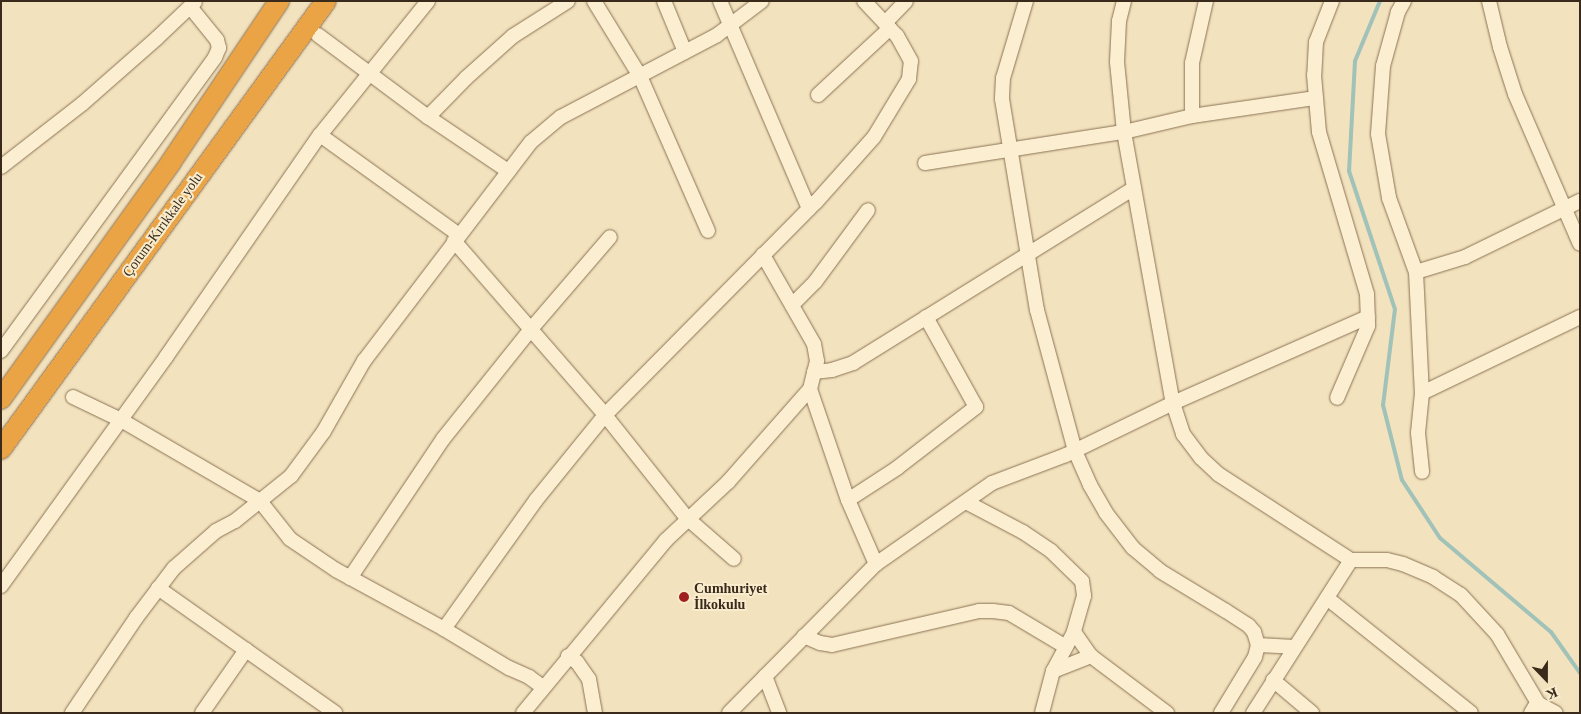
<!DOCTYPE html>
<meta charset="utf-8">
<style>
body{margin:0}
#map{position:relative;width:1581px;height:714px;overflow:hidden;background:#f2e2bd;font-family:"Times New Roman",serif}
div>[style]{position:absolute}
[style*='--x']{left:calc(var(--x)*1px);top:calc(var(--y)*1px);width:calc(var(--w)*1px);rotate:calc(var(--a)*1deg)}
.stream>*{height:4px;margin:-2px;padding:0 2px;transform-origin:2px;border-radius:2px;background:#a1c2b9}
.roads{filter:drop-shadow(0 0 1px #8b7255) drop-shadow(0 0 1px #8b7255)}
.minor>*{height:14px;margin:-7px;padding:0 7px;transform-origin:7px;border-radius:7px;background:#fcefd1}
.highway>*{height:20px;margin:-10px;padding:0 10px;transform-origin:10px;border-radius:10px;background:#eaa345}
.dots>*{width:14px;height:14px;translate:-50% -50%;box-sizing:border-box;border:2px solid #f8eccd;border-radius:50%}
span{translate:-50% -50%;white-space:nowrap;text-align:center;line-height:1.15;-webkit-text-stroke:4px #f8eccd;paint-order:stroke}
.street-label{font-size:14px;color:#392a1b}
.poi-label{font-size:14px;color:#392a1b;font-weight:700}
.left{translate:0 -50%;text-align:left}
.frame{position:absolute;inset:0;border:2px solid #392a1b;pointer-events:none}
.north{position:absolute;left:1521px;top:654px;width:50px;height:50px;-webkit-text-stroke:4px #f8eccd;paint-order:stroke;rotate:158deg;font-size:14px;font-weight:700;line-height:20px;text-align:center;color:#392a1b}
.north::after{content:'';display:block;margin:auto;width:18px;height:22px;background:#392a1b;clip-path:polygon(50% 0,100% 100%,50% 72%,0 100%)}
</style>
<div id="map">
<div class="stream">
<i style="--x:1380;--y:1;--w:65;--a:112.6"></i>
<i style="--x:1355;--y:61;--w:110;--a:93.1"></i>
<i style="--x:1349;--y:171;--w:145;--a:71.6"></i>
<i style="--x:1395;--y:309;--w:97;--a:97.1"></i>
<i style="--x:1383;--y:405;--w:77;--a:75.8"></i>
<i style="--x:1402;--y:480;--w:69;--a:56.8"></i>
<i style="--x:1440;--y:538;--w:145;--a:40.3"></i>
<i style="--x:1551;--y:632;--w:50;--a:54.7"></i>
</div>
<div class="roads">
<div class="minor">
<i style="--x:594;--y:1;--w:88;--a:58.5"></i>
<i style="--x:640;--y:76;--w:169;--a:66.3"></i>
<i style="--x:664;--y:1;--w:55;--a:67.6"></i>
<i style="--x:720;--y:1;--w:226;--a:66.8"></i>
<i style="--x:1026;--y:1;--w:80;--a:106.6"></i>
<i style="--x:1003;--y:78;--w:21;--a:93"></i>
<i style="--x:1002;--y:99;--w:214;--a:80.6"></i>
<i style="--x:1037;--y:310;--w:146;--a:74.9"></i>
<i style="--x:1075;--y:451;--w:37;--a:66"></i>
<i style="--x:1090;--y:485;--w:32;--a:60"></i>
<i style="--x:1106;--y:513;--w:44;--a:52.4"></i>
<i style="--x:1133;--y:548;--w:35;--a:40"></i>
<i style="--x:1160;--y:571;--w:77;--a:31.2"></i>
<i style="--x:1226;--y:611;--w:27;--a:33"></i>
<i style="--x:1249;--y:626;--w:8;--a:50"></i>
<i style="--x:1254;--y:632;--w:14;--a:73"></i>
<i style="--x:1258;--y:645;--w:12;--a:104"></i>
<i style="--x:1255;--y:657;--w:66;--a:121.3"></i>
<i style="--x:1124;--y:1;--w:21;--a:104"></i>
<i style="--x:1119;--y:21;--w:41;--a:92.8"></i>
<i style="--x:1117;--y:62;--w:70;--a:84.3"></i>
<i style="--x:1124;--y:132;--w:275;--a:79.8"></i>
<i style="--x:1173;--y:403;--w:33;--a:72"></i>
<i style="--x:1183;--y:434;--w:30;--a:53"></i>
<i style="--x:1201;--y:458;--w:23;--a:43"></i>
<i style="--x:1218;--y:474;--w:158;--a:32.9"></i>
<i style="--x:1351;--y:560;--w:182;--a:122.6"></i>
<i style="--x:1332;--y:1;--w:44;--a:111.3"></i>
<i style="--x:1316;--y:42;--w:33;--a:93"></i>
<i style="--x:1314;--y:75;--w:57;--a:85"></i>
<i style="--x:1319;--y:132;--w:169;--a:73.5"></i>
<i style="--x:1367;--y:294;--w:32;--a:88"></i>
<i style="--x:1368;--y:326;--w:78;--a:113.3"></i>
<i style="--x:1404;--y:1;--w:13;--a:119"></i>
<i style="--x:1398;--y:12;--w:56;--a:105.5"></i>
<i style="--x:1383;--y:66;--w:68;--a:94.2"></i>
<i style="--x:1378;--y:134;--w:65;--a:80.2"></i>
<i style="--x:1389;--y:198;--w:79;--a:70"></i>
<i style="--x:1416;--y:272;--w:121;--a:87.2"></i>
<i style="--x:1422;--y:393;--w:40;--a:95.7"></i>
<i style="--x:1418;--y:433;--w:39;--a:84"></i>
<i style="--x:1489;--y:1;--w:47;--a:76.6"></i>
<i style="--x:1500;--y:47;--w:49;--a:72.3"></i>
<i style="--x:1515;--y:94;--w:163;--a:66.6"></i>
<i style="--x:885;--y:23;--w:30;--a:-46"></i>
<i style="--x:318;--y:35;--w:137;--a:36.7"></i>
<i style="--x:428;--y:117;--w:97;--a:34"></i>
<i style="--x:818;--y:95;--w:98;--a:-42.9"></i>
<i style="--x:1192;--y:116;--w:53;--a:-90"></i>
<i style="--x:1192;--y:63;--w:64;--a:-77.3"></i>
<i style="--x:428;--y:117;--w:54;--a:-45.7"></i>
<i style="--x:466;--y:78;--w:63;--a:-41.8"></i>
<i style="--x:513;--y:36;--w:65;--a:-32.5"></i>
<i style="--x:320;--y:135;--w:171;--a:35.7"></i>
<i style="--x:925;--y:163;--w:201;--a:-8.9"></i>
<i style="--x:1124;--y:132;--w:70;--a:-13.2"></i>
<i style="--x:1192;--y:116;--w:125;--a:-8.3"></i>
<i style="--x:1;--y:167;--w:103;--a:-37.9"></i>
<i style="--x:82;--y:104;--w:100;--a:-41.3"></i>
<i style="--x:157;--y:38;--w:52;--a:-43.5"></i>
<i style="--x:454;--y:241;--w:230;--a:49"></i>
<i style="--x:605;--y:415;--w:132;--a:51.5"></i>
<i style="--x:687;--y:518;--w:62;--a:41.1"></i>
<i style="--x:1416;--y:272;--w:51;--a:-17"></i>
<i style="--x:1465;--y:257;--w:128;--a:-26"></i>
<i style="--x:792;--y:305;--w:33;--a:-45"></i>
<i style="--x:815;--y:282;--w:89;--a:-53.6"></i>
<i style="--x:1;--y:351;--w:364;--a:-53.9"></i>
<i style="--x:215;--y:57;--w:10;--a:-66"></i>
<i style="--x:219;--y:48;--w:8;--a:-104"></i>
<i style="--x:217;--y:40;--w:41;--a:-129.1"></i>
<i style="--x:814;--y:372;--w:18;--a:-6"></i>
<i style="--x:832;--y:370;--w:22;--a:-18"></i>
<i style="--x:853;--y:363;--w:331;--a:-31.9"></i>
<i style="--x:810;--y:389;--w:117;--a:71.1"></i>
<i style="--x:848;--y:500;--w:70;--a:66.4"></i>
<i style="--x:1422;--y:393;--w:175;--a:-25.7"></i>
<i style="--x:73;--y:397;--w:53;--a:25.6"></i>
<i style="--x:121;--y:420;--w:161;--a:30.2"></i>
<i style="--x:260;--y:501;--w:48;--a:51.7"></i>
<i style="--x:290;--y:539;--w:55;--a:34"></i>
<i style="--x:336;--y:570;--w:123;--a:28.6"></i>
<i style="--x:444;--y:629;--w:76;--a:31"></i>
<i style="--x:509;--y:668;--w:22;--a:24"></i>
<i style="--x:529;--y:677;--w:17;--a:36"></i>
<i style="--x:848;--y:500;--w:59;--a:-33.1"></i>
<i style="--x:897;--y:468;--w:100;--a:-37.7"></i>
<i style="--x:976;--y:407;--w:103;--a:-119.1"></i>
<i style="--x:966;--y:502;--w:64;--a:27.8"></i>
<i style="--x:1023;--y:532;--w:34;--a:34"></i>
<i style="--x:1051;--y:551;--w:43;--a:44.1"></i>
<i style="--x:1082;--y:581;--w:15;--a:82"></i>
<i style="--x:1084;--y:596;--w:37;--a:106"></i>
<i style="--x:1074;--y:632;--w:44;--a:118.3"></i>
<i style="--x:1053;--y:671;--w:43;--a:104.7"></i>
<i style="--x:1351;--y:560;--w:36;--a:0"></i>
<i style="--x:1387;--y:560;--w:16;--a:14"></i>
<i style="--x:1403;--y:564;--w:33;--a:23"></i>
<i style="--x:1433;--y:577;--w:33;--a:33"></i>
<i style="--x:1461;--y:595;--w:53;--a:47.3"></i>
<i style="--x:1497;--y:634;--w:92;--a:59.3"></i>
<i style="--x:350;--y:578;--w:167;--a:-56.2"></i>
<i style="--x:443;--y:439;--w:141;--a:-51.3"></i>
<i style="--x:531;--y:329;--w:121;--a:-49.3"></i>
<i style="--x:1;--y:586;--w:282;--a:-54.2"></i>
<i style="--x:166;--y:357;--w:270;--a:-55.3"></i>
<i style="--x:320;--y:135;--w:172;--a:-51.1"></i>
<i style="--x:158;--y:588;--w:217;--a:35.2"></i>
<i style="--x:1327;--y:598;--w:184;--a:38.6"></i>
<i style="--x:444;--y:629;--w:158;--a:-54.5"></i>
<i style="--x:536;--y:500;--w:109;--a:-50.9"></i>
<i style="--x:605;--y:415;--w:300;--a:-45.3"></i>
<i style="--x:816;--y:202;--w:87;--a:-48.3"></i>
<i style="--x:874;--y:137;--w:68;--a:-58.9"></i>
<i style="--x:909;--y:79;--w:18;--a:-84"></i>
<i style="--x:911;--y:61;--w:29;--a:-119"></i>
<i style="--x:897;--y:36;--w:48;--a:-133.3"></i>
<i style="--x:1074;--y:632;--w:29;--a:55"></i>
<i style="--x:1091;--y:656;--w:95;--a:36.9"></i>
<i style="--x:804;--y:636;--w:17;--a:24"></i>
<i style="--x:820;--y:643;--w:12;--a:9"></i>
<i style="--x:832;--y:645;--w:151;--a:-13"></i>
<i style="--x:979;--y:611;--w:14;--a:0"></i>
<i style="--x:993;--y:611;--w:16;--a:7"></i>
<i style="--x:1009;--y:613;--w:66;--a:30.8"></i>
<i style="--x:1258;--y:645;--w:36;--a:3"></i>
<i style="--x:568;--y:656;--w:11;--a:34"></i>
<i style="--x:577;--y:662;--w:21;--a:55"></i>
<i style="--x:589;--y:679;--w:35;--a:80"></i>
<i style="--x:1053;--y:671;--w:41;--a:-21.5"></i>
<i style="--x:765;--y:676;--w:40;--a:69"></i>
<i style="--x:1273;--y:680;--w:51;--a:40.2"></i>
<i style="--x:72;--y:713;--w:115;--a:-56"></i>
<i style="--x:136;--y:618;--w:63;--a:-52.8"></i>
<i style="--x:174;--y:568;--w:56;--a:-41.4"></i>
<i style="--x:216;--y:531;--w:21;--a:-28"></i>
<i style="--x:235;--y:521;--w:72;--a:-38.8"></i>
<i style="--x:291;--y:476;--w:56;--a:-53.7"></i>
<i style="--x:324;--y:431;--w:81;--a:-60.3"></i>
<i style="--x:364;--y:361;--w:275;--a:-52.7"></i>
<i style="--x:531;--y:142;--w:39;--a:-40"></i>
<i style="--x:561;--y:117;--w:176;--a:-27.7"></i>
<i style="--x:717;--y:35;--w:56;--a:-37.1"></i>
<i style="--x:202;--y:713;--w:77;--a:-55.1"></i>
<i style="--x:523;--y:713;--w:224;--a:-50.4"></i>
<i style="--x:666;--y:540;--w:85;--a:-43.1"></i>
<i style="--x:728;--y:482;--w:124;--a:-48.6"></i>
<i style="--x:810;--y:389;--w:29;--a:-76"></i>
<i style="--x:817;--y:361;--w:17;--a:-100"></i>
<i style="--x:814;--y:344;--w:103;--a:-119.8"></i>
<i style="--x:729;--y:713;--w:209;--a:-45.4"></i>
<i style="--x:876;--y:564;--w:141;--a:-34.9"></i>
<i style="--x:992;--y:483;--w:79;--a:-20.7"></i>
<i style="--x:1066;--y:455;--w:119;--a:-25.9"></i>
<i style="--x:1173;--y:403;--w:213;--a:-23.8"></i>
<i style="--x:1531;--y:713;--w:12;--a:-59"></i>
<i style="--x:1537;--y:703;--w:21;--a:28"></i>
</div>
<div class="highway">
<i style="--x:1;--y:399;--w:292;--a:-54.3"></i>
<i style="--x:171;--y:162;--w:194;--a:-56.1"></i>
<i style="--x:1;--y:449;--w:553;--a:-54.04"></i>
</div>
</div>
<div class="dots">
<i style="left:684px;top:597px;background:#9f201f"></i>
</div>
<div class="street-label">
<span style="left:163px;top:225px;rotate:-54deg">Çorum-Kırıkkale yolu</span>
</div>
<div class="poi-label">
<span class="left" style="left:694px;top:597px">Cumhuriyet<br>İlkokulu</span>
</div>
<div class="frame"></div>
<div class="north">K</div>
</div>
